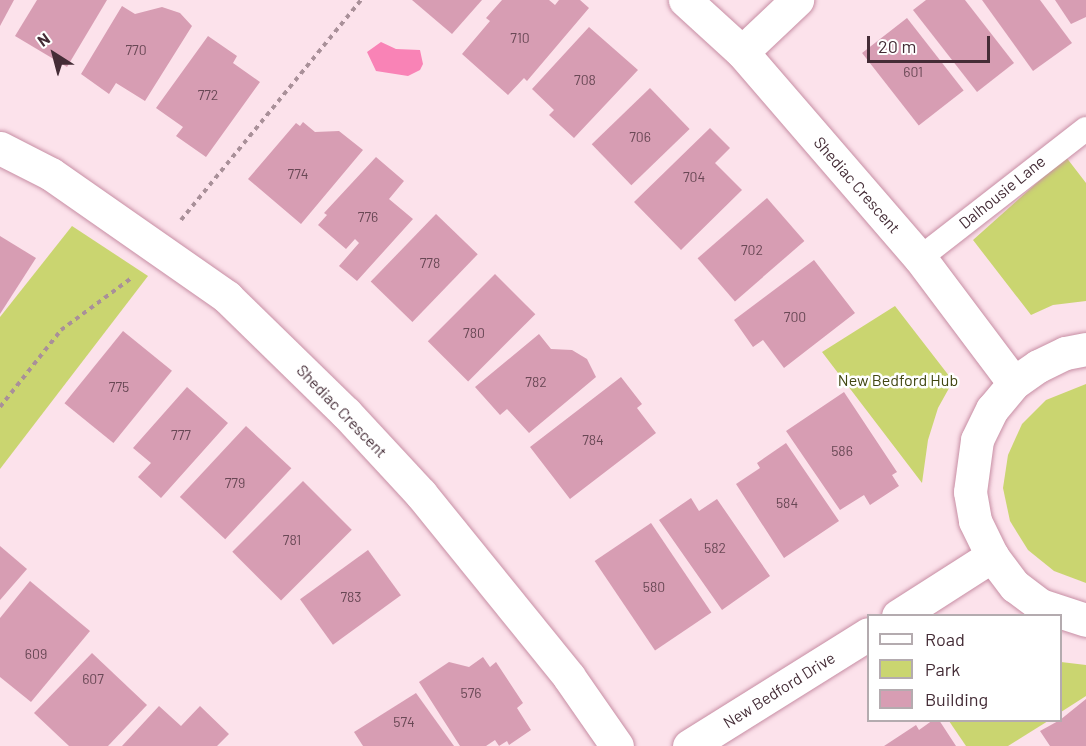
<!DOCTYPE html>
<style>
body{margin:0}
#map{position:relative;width:1086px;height:746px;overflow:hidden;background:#fce2eb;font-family:Barlow,sans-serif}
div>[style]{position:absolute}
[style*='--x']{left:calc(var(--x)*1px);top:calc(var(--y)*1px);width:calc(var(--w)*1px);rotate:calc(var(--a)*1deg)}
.green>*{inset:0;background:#cad570}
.water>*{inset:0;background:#f983b6}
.building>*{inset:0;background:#d79db3;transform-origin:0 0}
.path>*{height:4px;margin-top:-2px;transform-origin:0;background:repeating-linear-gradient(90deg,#a99099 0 4.5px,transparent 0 9px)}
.roads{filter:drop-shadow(0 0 2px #c78ea4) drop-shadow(0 0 2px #c78ea4)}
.lane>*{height:24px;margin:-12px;padding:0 12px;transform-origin:12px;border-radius:12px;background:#fff}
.street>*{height:33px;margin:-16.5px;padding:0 16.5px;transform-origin:16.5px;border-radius:16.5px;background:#fff}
span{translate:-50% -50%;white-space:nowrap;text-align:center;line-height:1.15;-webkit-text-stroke:5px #fff;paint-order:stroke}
.number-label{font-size:14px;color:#694855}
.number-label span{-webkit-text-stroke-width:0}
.street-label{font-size:16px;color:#442c36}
.park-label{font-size:16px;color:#424712}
.legend{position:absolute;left:867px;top:614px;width:195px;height:108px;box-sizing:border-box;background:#fff;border:2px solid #b4abaf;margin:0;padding:8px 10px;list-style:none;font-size:18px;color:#442c36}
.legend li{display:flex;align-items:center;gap:12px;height:30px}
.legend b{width:30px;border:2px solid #b4abaf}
.north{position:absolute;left:24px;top:24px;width:60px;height:60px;-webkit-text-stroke:4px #fff;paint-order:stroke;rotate:324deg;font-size:16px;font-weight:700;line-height:24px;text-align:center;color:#442c36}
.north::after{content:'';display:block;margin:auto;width:21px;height:27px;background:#442c36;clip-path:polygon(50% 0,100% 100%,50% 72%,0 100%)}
.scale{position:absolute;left:867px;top:36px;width:123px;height:27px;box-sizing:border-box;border:3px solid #442c36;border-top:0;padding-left:8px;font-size:18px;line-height:21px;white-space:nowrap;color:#442c36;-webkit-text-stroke:4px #fff;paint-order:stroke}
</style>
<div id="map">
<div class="green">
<i style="clip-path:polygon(1066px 157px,1086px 183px,1086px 301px,1053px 305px,1031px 315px,973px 240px)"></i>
<i style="clip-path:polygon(72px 226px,148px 276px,0 469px,0 317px)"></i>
<i style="clip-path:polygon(895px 306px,953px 381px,938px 408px,928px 440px,922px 483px,822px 352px)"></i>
<i style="clip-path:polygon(1086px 384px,1086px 583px,1054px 571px,1028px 550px,1010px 521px,1003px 488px,1008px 455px,1022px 424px,1046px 400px)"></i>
<i style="clip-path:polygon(1061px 662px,1086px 665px,1086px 696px,1061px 712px)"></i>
<i style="clip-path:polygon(949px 721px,1048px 721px,1008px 746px,966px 746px)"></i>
</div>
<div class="water">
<i style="clip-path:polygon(381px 42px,396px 49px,420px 50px,423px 64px,420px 70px,408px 76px,376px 71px,367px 52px)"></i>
</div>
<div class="building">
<i style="clip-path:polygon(0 0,14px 0,0 26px)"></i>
<i style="clip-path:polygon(37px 0,107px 0,67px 67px,15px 36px)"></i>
<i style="clip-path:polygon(412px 0,482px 0,452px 34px)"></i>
<i style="clip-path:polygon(502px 0,549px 0,555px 5px,559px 0,580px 0,589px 8px,527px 81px,524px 78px,508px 95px,462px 54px,490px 21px,486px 18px)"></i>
<i style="clip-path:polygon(926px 0,965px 0,1014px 63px,977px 92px,913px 10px)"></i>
<i style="clip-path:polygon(982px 0,1040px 0,1072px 43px,1033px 71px)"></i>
<i style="clip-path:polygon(1055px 0,1086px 0,1086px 17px,1071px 24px)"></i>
<i style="clip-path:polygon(122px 6px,135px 14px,162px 7px,180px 13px,192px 26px,145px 101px,116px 83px,109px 94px,81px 74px)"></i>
<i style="left:907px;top:18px;width:92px;height:57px;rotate:52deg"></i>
<i style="clip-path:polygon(589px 27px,638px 70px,574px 138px,549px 115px,554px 110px,532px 89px)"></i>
<i style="clip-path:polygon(208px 36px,237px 56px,233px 63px,260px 82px,206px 157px,176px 136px,183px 127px,156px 108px)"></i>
<i style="left:650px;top:88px;width:57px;height:81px;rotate:46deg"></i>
<i style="clip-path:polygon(303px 122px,315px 132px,339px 131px,363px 150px,301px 224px,248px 179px,296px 123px,300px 126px)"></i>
<i style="clip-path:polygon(710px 128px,730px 148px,715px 163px,742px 190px,681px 250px,634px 202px)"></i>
<i style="clip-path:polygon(376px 157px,404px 181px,389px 199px,413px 219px,357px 281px,339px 266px,359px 243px,355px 239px,346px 249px,318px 225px,327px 215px,324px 213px)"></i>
<i style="left:767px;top:198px;width:57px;height:92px;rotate:49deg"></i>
<i style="left:436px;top:214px;width:58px;height:94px;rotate:44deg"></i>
<i style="clip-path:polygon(0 236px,36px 258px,0 314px)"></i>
<i style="clip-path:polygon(814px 260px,855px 313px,784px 368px,763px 340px,753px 347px,734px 320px)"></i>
<i style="left:495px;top:274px;width:57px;height:95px;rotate:45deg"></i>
<i style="left:123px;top:331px;width:63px;height:93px;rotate:39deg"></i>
<i style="clip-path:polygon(539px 334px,551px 349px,572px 350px,587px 359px,596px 377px,529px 433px,507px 409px,500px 415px,475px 387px)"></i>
<i style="clip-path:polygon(621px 377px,642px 404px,637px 408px,656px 433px,570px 499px,530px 447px)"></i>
<i style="clip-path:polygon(187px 387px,228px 423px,161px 498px,138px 477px,151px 463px,133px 448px)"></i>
<i style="clip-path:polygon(844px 392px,897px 472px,892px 475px,899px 486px,870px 505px,864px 495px,840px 510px,786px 431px)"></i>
<i style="left:246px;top:426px;width:62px;height:97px;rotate:43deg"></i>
<i style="clip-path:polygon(786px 443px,839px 521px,784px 558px,736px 484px,760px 468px,757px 463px)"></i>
<i style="left:303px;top:481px;width:69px;height:100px;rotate:45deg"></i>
<i style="clip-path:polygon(691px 498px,699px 511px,717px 499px,770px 576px,722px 610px,659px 520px)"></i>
<i style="left:651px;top:523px;width:108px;height:68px;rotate:56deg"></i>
<i style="clip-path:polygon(0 546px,27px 569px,0 600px)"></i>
<i style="left:368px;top:550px;width:56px;height:84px;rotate:54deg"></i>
<i style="clip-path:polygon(30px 581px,90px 631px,31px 702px,0 677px,0 618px)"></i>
<i style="clip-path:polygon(92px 653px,147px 705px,108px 746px,69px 746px,34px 713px)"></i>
<i style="clip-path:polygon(483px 657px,490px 667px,496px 662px,523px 703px,517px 708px,531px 730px,509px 745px,507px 741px,499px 746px,495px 740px,486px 746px,460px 746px,419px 682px,449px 662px,469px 667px)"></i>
<i style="clip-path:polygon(416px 693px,454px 746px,363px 746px,354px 732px)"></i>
<i style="clip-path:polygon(1086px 699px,1086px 746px,1050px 746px,1040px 731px,1060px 720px)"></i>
<i style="clip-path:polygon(159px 706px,181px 726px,200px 706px,229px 734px,217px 746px,122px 746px)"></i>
<i style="clip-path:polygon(933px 720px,939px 720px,956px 746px,884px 746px,916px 725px,919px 730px)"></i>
</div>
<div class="path">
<i style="--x:181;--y:220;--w:284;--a:-50.7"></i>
<i style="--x:0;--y:407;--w:98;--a:-51.6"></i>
<i style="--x:61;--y:330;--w:89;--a:-36.4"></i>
</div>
<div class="roads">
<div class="lane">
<i style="--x:920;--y:258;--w:210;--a:-37.9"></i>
</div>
<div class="street">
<i style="--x:685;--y:0;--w:77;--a:42.4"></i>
<i style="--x:742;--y:52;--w:272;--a:49.2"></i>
<i style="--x:920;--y:258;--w:156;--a:53.1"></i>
<i style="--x:742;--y:52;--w:76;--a:-43.4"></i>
<i style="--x:0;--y:148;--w:57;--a:27"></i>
<i style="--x:51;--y:174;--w:215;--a:34.9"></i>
<i style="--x:227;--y:297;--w:166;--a:44.3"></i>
<i style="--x:346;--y:413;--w:110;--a:47.2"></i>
<i style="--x:421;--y:494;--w:235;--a:51"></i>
<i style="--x:569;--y:677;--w:84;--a:55.2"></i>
<i style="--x:1086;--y:349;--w:21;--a:169"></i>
<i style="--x:1065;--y:353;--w:30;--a:154"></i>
<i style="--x:1038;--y:366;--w:29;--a:145"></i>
<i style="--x:1014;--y:383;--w:34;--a:130"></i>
<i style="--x:992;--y:409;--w:34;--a:116"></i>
<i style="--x:977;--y:440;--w:52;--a:97.7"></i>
<i style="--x:970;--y:492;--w:29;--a:80"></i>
<i style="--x:975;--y:521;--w:39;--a:64"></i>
<i style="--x:992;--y:556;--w:38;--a:53"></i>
<i style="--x:1015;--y:586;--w:31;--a:37"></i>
<i style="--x:1040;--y:605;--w:48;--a:18.1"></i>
<i style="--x:898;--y:616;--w:112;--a:-32.6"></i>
<i style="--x:689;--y:746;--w:211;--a:-32"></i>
</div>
</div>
<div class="number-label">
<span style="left:520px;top:38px">710</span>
<span style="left:136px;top:50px">770</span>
<span style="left:913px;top:72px">601</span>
<span style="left:585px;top:80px">708</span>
<span style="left:208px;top:95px">772</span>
<span style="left:640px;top:137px">706</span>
<span style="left:298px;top:174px">774</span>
<span style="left:694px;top:177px">704</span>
<span style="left:368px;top:217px">776</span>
<span style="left:752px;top:250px">702</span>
<span style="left:430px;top:263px">778</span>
<span style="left:795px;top:317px">700</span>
<span style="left:474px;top:333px">780</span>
<span style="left:536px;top:382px">782</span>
<span style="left:119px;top:387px">775</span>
<span style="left:181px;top:435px">777</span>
<span style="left:593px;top:440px">784</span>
<span style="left:842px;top:451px">586</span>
<span style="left:235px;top:483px">779</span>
<span style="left:787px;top:503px">584</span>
<span style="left:292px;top:540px">781</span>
<span style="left:715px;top:548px">582</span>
<span style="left:654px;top:587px">580</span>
<span style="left:351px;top:597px">783</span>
<span style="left:36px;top:654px">609</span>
<span style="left:93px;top:679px">607</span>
<span style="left:471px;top:693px">576</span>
<span style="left:404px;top:722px">574</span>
</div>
<div class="street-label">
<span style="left:857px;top:185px;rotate:49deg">Shediac Crescent</span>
<span style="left:1002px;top:192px;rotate:-39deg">Dalhousie Lane</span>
<span style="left:342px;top:411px;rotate:46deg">Shediac Crescent</span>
<span style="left:779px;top:690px;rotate:-32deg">New Bedford Drive</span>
</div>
<div class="park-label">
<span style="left:898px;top:380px">New Bedford Hub</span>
</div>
<ul class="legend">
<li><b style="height:8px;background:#fff"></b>Road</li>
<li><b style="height:16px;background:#cad570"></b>Park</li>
<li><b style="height:16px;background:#d79db3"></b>Building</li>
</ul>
<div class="north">N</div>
<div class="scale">20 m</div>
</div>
